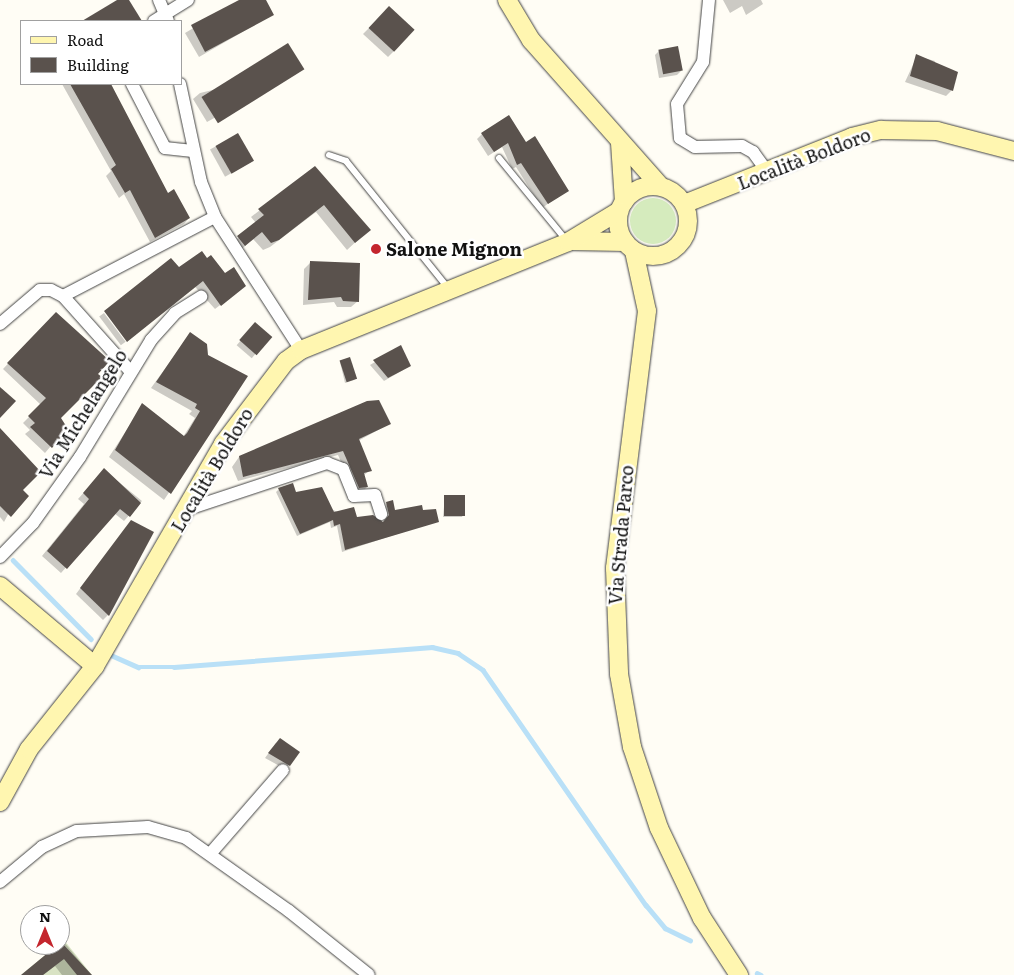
<!DOCTYPE html>
<meta charset="utf-8">
<style>
body{margin:0}
#map{position:relative;width:1014px;height:975px;overflow:hidden;background:#fffdf5;font-family:Literata,serif}
div>[style]{position:absolute}
[style*='--x']{left:calc(var(--x)*1px);top:calc(var(--y)*1px);width:calc(var(--w)*1px);rotate:calc(var(--a)*1deg)}
.green>*{inset:0;background:#d5ebbd}
.round{border-radius:50%}
.cemetery>*{inset:0;background:#d9e3c4}
.shadow>*{inset:0;background:#0003;transform-origin:0 0}
.stream>*{height:4.5px;margin:-2.25px;padding:0 2.25px;transform-origin:2.25px;border-radius:2.25px;background:#b9e0f7}
.building>*{inset:0;background:#5a524d;transform-origin:0 0}
.roads{filter:drop-shadow(0 0 1px #444) drop-shadow(0 0 1px #444)}
.lane>*{height:6px;margin:-3px;padding:0 3px;transform-origin:3px;border-radius:3px;background:#fff}
.street>*{height:12px;margin:-6px;padding:0 6px;transform-origin:6px;border-radius:6px;background:#fff}
.secondary>*{height:18px;margin:-9px;padding:0 9px;transform-origin:9px;border-radius:9px;background:#fff6b0}
.secondary>.ring{margin:-9px;padding:0;box-sizing:content-box;background:none;border:18px solid #fff6b0;border-radius:50%}
.dots>*{width:14px;height:14px;translate:-50% -50%;box-sizing:border-box;border:2px solid #fff;border-radius:50%}
span{translate:-50% -50%;white-space:nowrap;text-align:center;line-height:1.15;-webkit-text-stroke:5px #fff;paint-order:stroke}
.street-label{font-size:18px;color:#111}
.poi-label{font-size:18px;color:#111;font-weight:700}
.left{translate:0 -50%;text-align:left}
.legend{position:absolute;left:20px;top:20px;width:162px;height:65px;box-sizing:border-box;background:#fff;border:1px solid #a0a0a0;margin:0;padding:6px 9px;list-style:none;font-size:15px;color:#111}
.legend li{display:flex;align-items:center;gap:10px;height:25px}
.legend b{width:25px;border:1px solid #a0a0a0}
.north{position:absolute;left:20px;top:905px;width:50px;height:50px;box-sizing:border-box;background:#fff;border:1px solid #a0a0a0;border-radius:50%;rotate:0deg;font-size:14px;font-weight:700;line-height:20px;text-align:center;color:#111}
.north::after{content:'';display:block;margin:auto;width:18px;height:22px;background:#c4262e;clip-path:polygon(50% 0,100% 100%,50% 72%,0 100%)}
</style>
<div id="map">
<div class="green">
<i class="round" style="left:630px;top:198px;width:46px;height:46px"></i>
</div>
<div class="cemetery">
<i style="clip-path:polygon(64px 940px,92px 975px,21px 975px,60px 943px)"></i>
</div>
<div class="shadow">
<i style="clip-path:polygon(120px 0,128px 0,138px 21px,84px 21px)"></i>
<i style="clip-path:polygon(241px 0,264px 0,272px 15px,199px 57px,185px 33px)"></i>
<i style="clip-path:polygon(723px 0,761px 0,763px 4px,746px 15px,742px 6px,730px 13px)"></i>
<i style="clip-path:polygon(389px 8px,395px 50px,388px 57px,363px 34px)"></i>
<i style="clip-path:polygon(659px 51px,681px 71px,677px 75px,659px 78px,655px 55px)"></i>
<i style="clip-path:polygon(917px 56px,935px 61px,933px 66px,952px 90px,946px 96px,905px 82px)"></i>
<i style="clip-path:polygon(302px 69px,207px 122px,193px 99px,200px 93px)"></i>
<i style="clip-path:polygon(62px 84px,109px 84px,167px 195px,189px 218px,184px 224px,150px 242px,124px 194px,119px 198px,106px 176px,111px 171px)"></i>
<i style="left:238px;top:134px;width:31px;height:32px;rotate:61deg"></i>
<i style="clip-path:polygon(482px 134px,526px 143px,567px 190px,542px 208px,516px 167px,512px 169px,502px 147px,488px 156px,477px 139px)"></i>
<i style="clip-path:polygon(315px 167px,361px 237px,347px 250px,316px 212px,270px 247px,263px 250px,253px 239px,237px 253px,230px 245px,256px 223px,251px 217px)"></i>
<i style="clip-path:polygon(207px 259px,240px 290px,215px 309px,179px 269px)"></i>
<i style="clip-path:polygon(310px 263px,358px 301px,351px 307px,337px 307px,334px 302px,303px 305px,304px 269px)"></i>
<i style="clip-path:polygon(56px 313px,59px 418px,66px 428px,45px 453px,25px 434px,30px 430px,23px 423px,41px 405px,3px 369px)"></i>
<i style="left:104px;top:313px;width:36px;height:6px;rotate:53deg"></i>
<i style="left:255px;top:324px;width:20px;height:28px;rotate:41deg"></i>
<i style="clip-path:polygon(190px 334px,207px 356px,246px 377px,164px 500px,109px 457px,143px 405px,183px 437px,195px 418px,189px 414px,192px 411px,151px 388px)"></i>
<i style="clip-path:polygon(400px 347px,410px 366px,384px 381px,370px 365px)"></i>
<i style="clip-path:polygon(340px 362px,356px 378px,354px 380px,345px 383px)"></i>
<i style="clip-path:polygon(389px 424px,358px 441px,370px 470px,363px 476px,367px 487px,362px 492px,354px 492px,338px 455px,238px 481px,232px 467px,239px 457px)"></i>
<i style="clip-path:polygon(0 430px,21px 490px,4px 522px,0 517px)"></i>
<i style="clip-path:polygon(104px 470px,142px 501px,124px 521px,114px 513px,61px 573px,42px 556px,84px 504px,78px 499px)"></i>
<i style="clip-path:polygon(279px 489px,356px 519px,383px 523px,386px 503px,394px 511px,422px 512px,437px 521px,342px 552px,337px 526px,331px 528px,330px 522px,297px 536px,276px 492px)"></i>
<i style="clip-path:polygon(445px 496px,463px 515px,462px 517px,443px 517px)"></i>
<i style="clip-path:polygon(126px 527px,108px 615px,103px 620px,76px 594px)"></i>
<i style="clip-path:polygon(276px 743px,289px 765px,285px 769px,265px 758px)"></i>
<i style="clip-path:polygon(64px 942px,91px 975px,62px 975px,55px 966px,43px 975px,23px 975px)"></i>
</div>
<div class="stream">
<i style="--x:13;--y:560;--w:111;--a:45.4"></i>
<i style="--x:111;--y:655;--w:30;--a:24"></i>
<i style="--x:138;--y:667;--w:36;--a:0"></i>
<i style="--x:174;--y:667;--w:259;--a:-4.4"></i>
<i style="--x:432;--y:647;--w:27;--a:13"></i>
<i style="--x:458;--y:653;--w:30;--a:34"></i>
<i style="--x:483;--y:670;--w:286;--a:55.3"></i>
<i style="--x:646;--y:905;--w:30;--a:50"></i>
<i style="--x:665;--y:928;--w:28;--a:26"></i>
<i style="--x:757;--y:973;--w:4;--a:27"></i>
</div>
<div class="building">
<i style="clip-path:polygon(117px 0,129px 0,142px 21px,82px 21px)"></i>
<i style="clip-path:polygon(239px 0,266px 0,274px 15px,205px 52px,191px 25px)"></i>
<i style="left:389px;top:6px;width:35px;height:30px;rotate:43deg"></i>
<i style="left:288px;top:43px;width:31px;height:102px;rotate:58deg"></i>
<i style="left:678px;top:46px;width:25px;height:20px;rotate:79deg"></i>
<i style="clip-path:polygon(916px 54px,958px 72px,953px 91px,910px 76px)"></i>
<i style="clip-path:polygon(70px 84px,111px 84px,168px 193px,174px 189px,190px 218px,155px 238px,130px 190px,125px 193px,111px 169px,116px 165px)"></i>
<i style="clip-path:polygon(509px 115px,526px 142px,535px 136px,569px 191px,548px 204px,521px 163px,517px 165px,508px 143px,494px 152px,481px 133px)"></i>
<i style="left:238px;top:133px;width:32px;height:26px;rotate:60deg"></i>
<i style="clip-path:polygon(315px 166px,371px 230px,355px 243px,324px 205px,279px 240px,271px 243px,262px 232px,245px 246px,237px 236px,264px 215px,258px 209px)"></i>
<i style="clip-path:polygon(202px 251px,207px 258px,211px 255px,225px 273px,234px 267px,246px 286px,221px 306px,203px 281px,127px 342px,104px 311px,171px 258px,179px 267px)"></i>
<i style="clip-path:polygon(310px 261px,360px 263px,359px 302px,343px 301px,341px 297px,308px 300px)"></i>
<i style="clip-path:polygon(56px 312px,110px 361px,98px 374px,102px 377px,61px 418px,68px 429px,52px 448px,30px 427px,35px 423px,28px 416px,46px 398px,7px 363px)"></i>
<i style="left:255px;top:322px;width:23px;height:24px;rotate:41deg"></i>
<i style="clip-path:polygon(190px 332px,207px 344px,208px 355px,248px 376px,171px 494px,115px 450px,142px 403px,184px 436px,187px 433px,200px 411px,195px 408px,197px 404px,156px 382px)"></i>
<i style="clip-path:polygon(401px 345px,411px 366px,388px 378px,373px 360px)"></i>
<i style="left:350px;top:357px;width:23px;height:11px;rotate:72deg"></i>
<i style="clip-path:polygon(0 387px,16px 401px,0 418px)"></i>
<i style="clip-path:polygon(379px 400px,391px 424px,359px 439px,372px 471px,364px 473px,368px 487px,359px 488px,343px 451px,243px 477px,239px 456px,367px 401px)"></i>
<i style="clip-path:polygon(0 428px,41px 472px,23px 490px,29px 496px,11px 517px,0 506px)"></i>
<i style="clip-path:polygon(104px 468px,141px 503px,130px 517px,120px 509px,67px 569px,47px 551px,89px 499px,83px 493px)"></i>
<i style="clip-path:polygon(293px 483px,296px 492px,322px 487px,334px 512px,354px 507px,357px 517px,373px 515px,383px 522px,389px 515px,386px 502px,393px 500px,395px 510px,422px 505px,423px 510px,436px 509px,439px 522px,345px 550px,340px 524px,334px 526px,333px 520px,300px 534px,278px 488px)"></i>
<i style="left:444px;top:495px;width:21px;height:21px"></i>
<i style="clip-path:polygon(131px 520px,154px 532px,109px 616px,80px 588px)"></i>
<i style="clip-path:polygon(280px 738px,300px 752px,290px 766px,268px 753px)"></i>
<i style="clip-path:polygon(61px 942px,92px 975px,77px 975px,64px 959px,43px 975px,21px 975px)"></i>
</div>
<div class="roads">
<div class="lane">
<i style="--x:329;--y:155;--w:18;--a:19"></i>
<i style="--x:346;--y:161;--w:163;--a:51.2"></i>
<i style="--x:499;--y:158;--w:107;--a:50.7"></i>
</div>
<div class="street">
<i style="--x:159;--y:0;--w:23;--a:67"></i>
<i style="--x:709;--y:0;--w:62;--a:95.5"></i>
<i style="--x:703;--y:62;--w:49;--a:121.8"></i>
<i style="--x:677;--y:104;--w:34;--a:85"></i>
<i style="--x:680;--y:138;--w:17;--a:31"></i>
<i style="--x:695;--y:147;--w:47;--a:-1.2"></i>
<i style="--x:742;--y:146;--w:13;--a:29"></i>
<i style="--x:753;--y:152;--w:24;--a:54"></i>
<i style="--x:154;--y:21;--w:40;--a:-32"></i>
<i style="--x:132;--y:84;--w:72;--a:62.7"></i>
<i style="--x:165;--y:148;--w:28;--a:6"></i>
<i style="--x:180;--y:84;--w:100;--a:77.9"></i>
<i style="--x:201;--y:182;--w:38;--a:68"></i>
<i style="--x:215;--y:217;--w:158;--a:57.1"></i>
<i style="--x:63;--y:296;--w:171;--a:-27.5"></i>
<i style="--x:0;--y:324;--w:52;--a:-40.4"></i>
<i style="--x:40;--y:290;--w:11;--a:0"></i>
<i style="--x:51;--y:290;--w:13;--a:27"></i>
<i style="--x:63;--y:296;--w:101;--a:48.2"></i>
<i style="--x:185;--y:510;--w:150;--a:-18.3"></i>
<i style="--x:327;--y:463;--w:17;--a:21"></i>
<i style="--x:343;--y:469;--w:29;--a:68"></i>
<i style="--x:354;--y:496;--w:21;--a:-3"></i>
<i style="--x:375;--y:495;--w:20;--a:72"></i>
<i style="--x:0;--y:557;--w:47;--a:-45.9"></i>
<i style="--x:33;--y:523;--w:81;--a:-54.5"></i>
<i style="--x:80;--y:457;--w:137;--a:-58.7"></i>
<i style="--x:151;--y:340;--w:36;--a:-48"></i>
<i style="--x:175;--y:313;--w:31;--a:-32"></i>
<i style="--x:210;--y:854;--w:111;--a:-49"></i>
<i style="--x:0;--y:882;--w:55;--a:-39.8"></i>
<i style="--x:42;--y:847;--w:38;--a:-25"></i>
<i style="--x:77;--y:831;--w:71;--a:-3.2"></i>
<i style="--x:148;--y:827;--w:40;--a:16"></i>
<i style="--x:186;--y:838;--w:126;--a:35.3"></i>
<i style="--x:289;--y:911;--w:102;--a:38.7"></i>
</div>
<div class="secondary">
<i style="--x:507;--y:0;--w:47;--a:59"></i>
<i style="--x:531;--y:40;--w:196;--a:48.5"></i>
<i style="--x:620;--y:143;--w:59;--a:86.1"></i>
<i class="ring" style="left:618px;top:186px;width:52px;height:52px"></i>
<i style="--x:684;--y:204;--w:181;--a:-21.7"></i>
<i style="--x:852;--y:137;--w:30;--a:-14"></i>
<i style="--x:881;--y:130;--w:56;--a:1"></i>
<i style="--x:937;--y:131;--w:80;--a:14.6"></i>
<i style="--x:573;--y:241;--w:52;--a:1.1"></i>
<i style="--x:634;--y:251;--w:61;--a:77.8"></i>
<i style="--x:647;--y:311;--w:259;--a:97.1"></i>
<i style="--x:615;--y:568;--w:106;--a:87.8"></i>
<i style="--x:619;--y:674;--w:74;--a:79.9"></i>
<i style="--x:632;--y:747;--w:85;--a:71.6"></i>
<i style="--x:659;--y:828;--w:100;--a:64.5"></i>
<i style="--x:702;--y:918;--w:68;--a:57"></i>
<i style="--x:0;--y:586;--w:124;--a:40.1"></i>
<i style="--x:0;--y:802;--w:60;--a:-61.3"></i>
<i style="--x:29;--y:749;--w:106;--a:-51.5"></i>
<i style="--x:95;--y:666;--w:256;--a:-60"></i>
<i style="--x:223;--y:444;--w:104;--a:-52.8"></i>
<i style="--x:286;--y:361;--w:19;--a:-36"></i>
<i style="--x:301;--y:350;--w:288;--a:-22"></i>
<i style="--x:568;--y:242;--w:60;--a:-31.3"></i>
</div>
</div>
<div class="dots">
<i style="left:376px;top:249px;background:#c4262e"></i>
</div>
<div class="street-label">
<span style="left:804px;top:159px;rotate:-21deg">Località Boldoro</span>
<span style="left:83px;top:414px;rotate:-58deg">Via Michelangelo</span>
<span style="left:212px;top:470px;rotate:-59deg">Località Boldoro</span>
<span style="left:621px;top:535px;rotate:-85deg">Via Strada Parco</span>
</div>
<div class="poi-label">
<span class="left" style="left:386px;top:249px">Salone Mignon</span>
</div>
<ul class="legend">
<li><b style="height:6px;background:#fff6b0"></b>Road</li>
<li><b style="height:14px;background:#5a524d"></b>Building</li>
</ul>
<div class="north">N</div>
</div>
